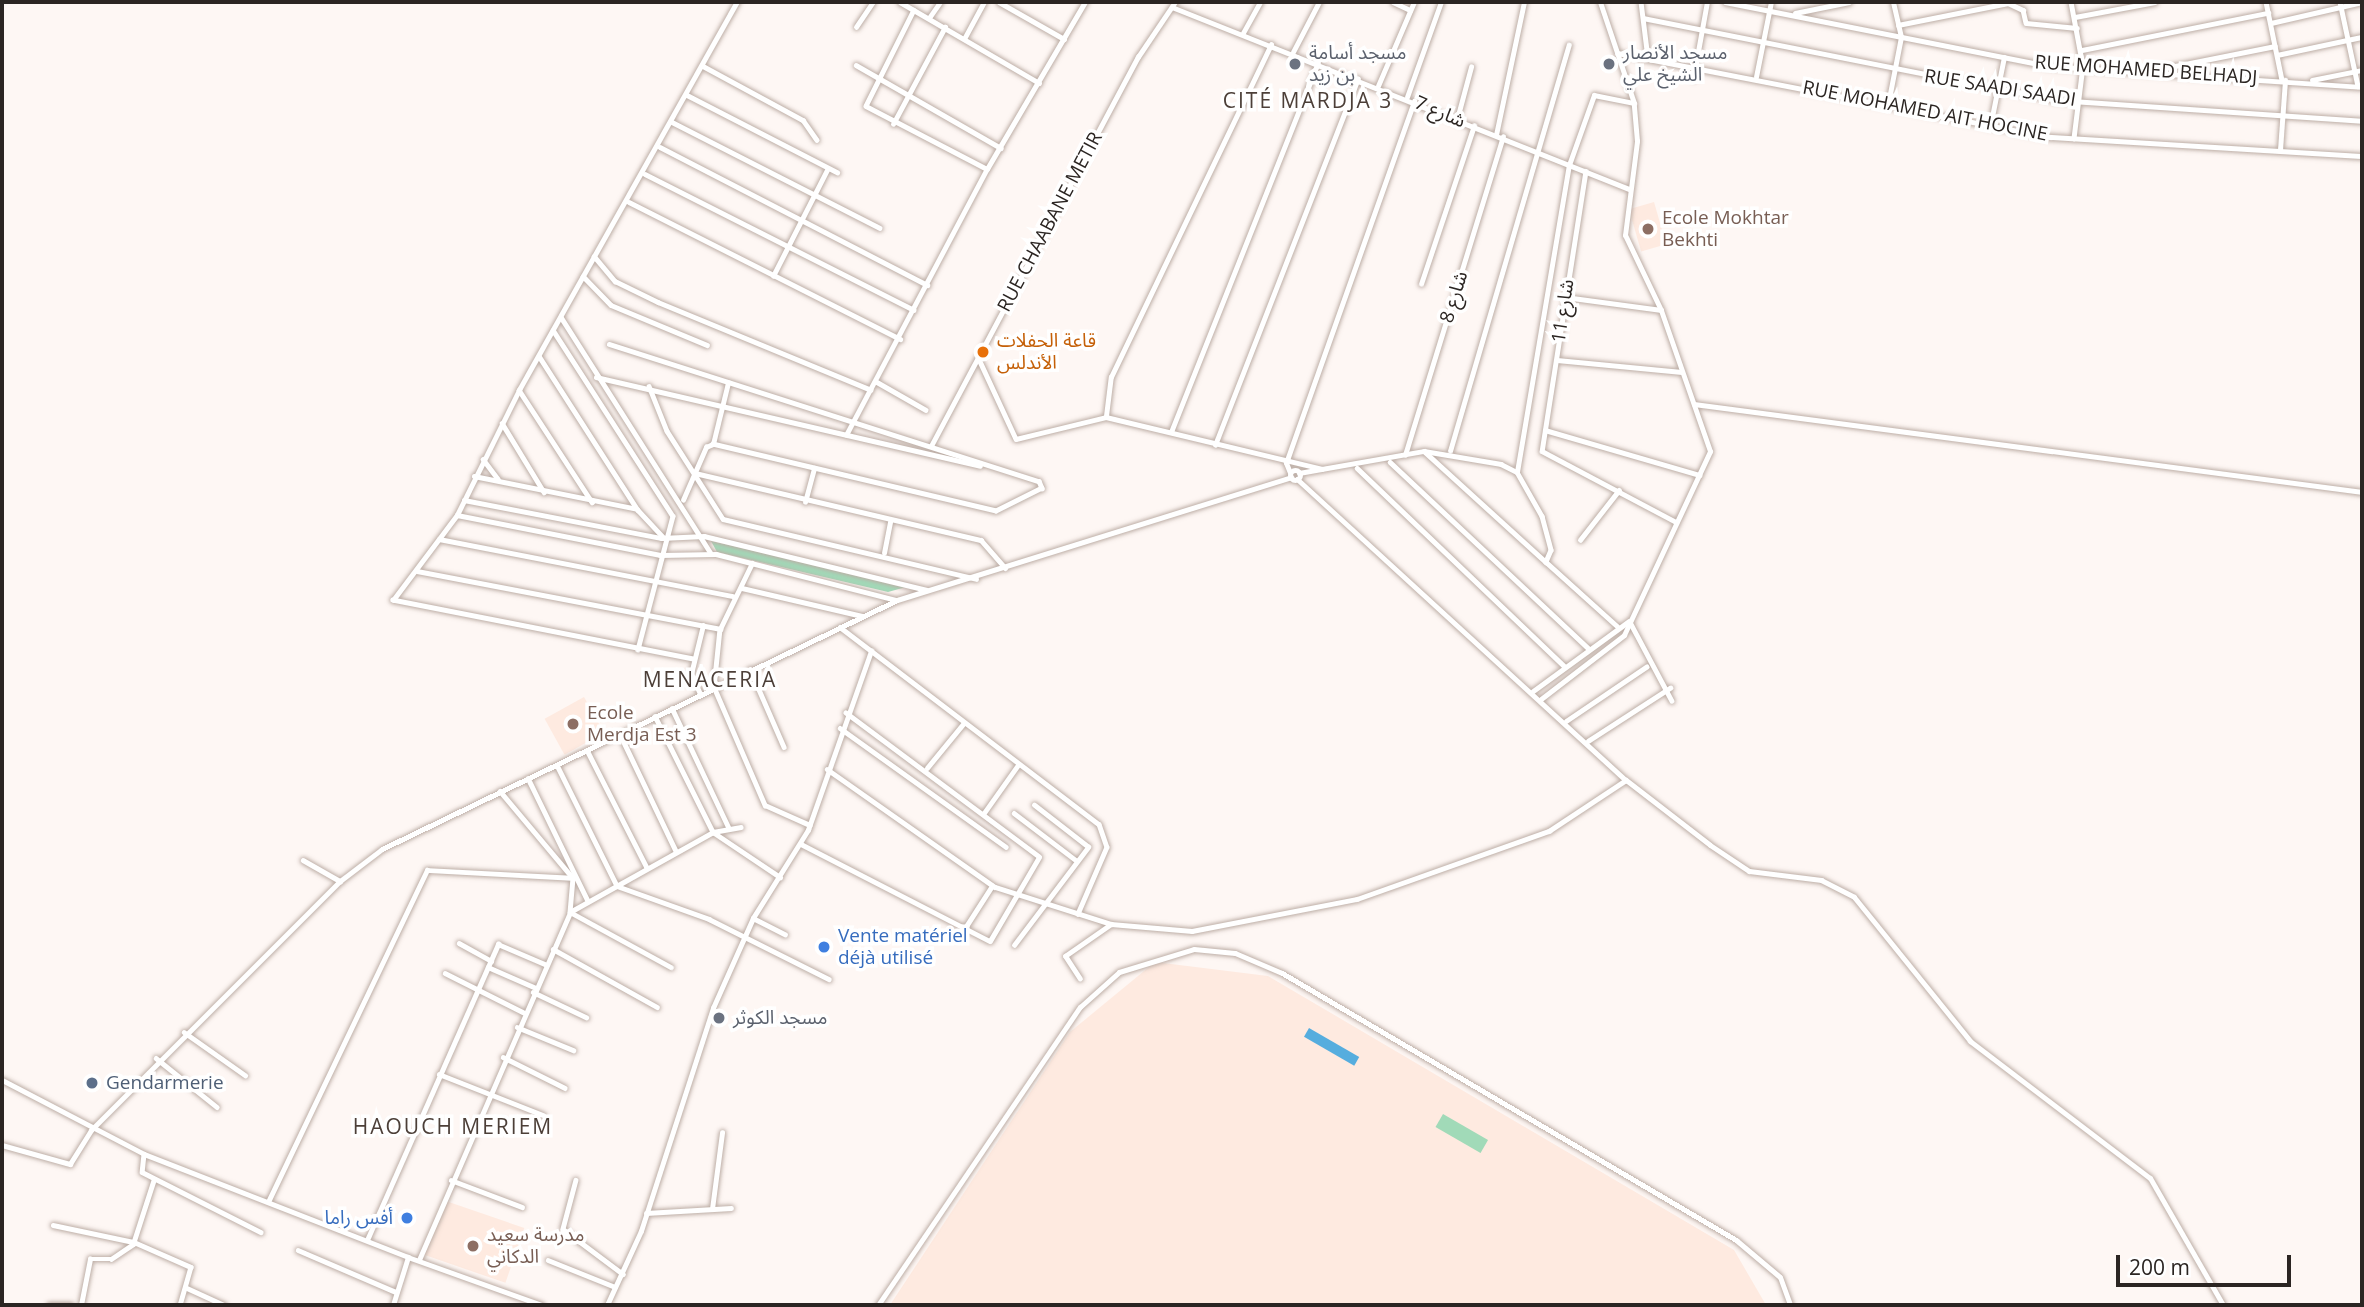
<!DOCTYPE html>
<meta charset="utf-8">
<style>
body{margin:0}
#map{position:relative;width:2364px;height:1307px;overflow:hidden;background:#fef7f4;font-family:"Open Sans","Noto Sans Arabic",sans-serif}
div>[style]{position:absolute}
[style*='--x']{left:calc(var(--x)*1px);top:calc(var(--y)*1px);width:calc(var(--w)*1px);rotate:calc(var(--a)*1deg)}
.built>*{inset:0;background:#feeae0;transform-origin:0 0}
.green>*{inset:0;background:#a1dab8;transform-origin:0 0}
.water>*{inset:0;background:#56adde;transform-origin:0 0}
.roads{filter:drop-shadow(0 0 2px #bdaea6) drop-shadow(0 0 2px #bdaea6)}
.minor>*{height:4.5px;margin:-2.25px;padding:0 2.25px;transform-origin:2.25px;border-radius:2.25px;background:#fff}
.tertiary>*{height:5px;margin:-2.5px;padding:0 2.5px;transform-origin:2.5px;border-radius:2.5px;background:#fff}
.tertiary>.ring{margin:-2.5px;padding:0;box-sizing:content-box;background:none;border:5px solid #fff;border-radius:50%}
.dots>*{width:19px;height:19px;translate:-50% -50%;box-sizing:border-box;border:4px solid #fff;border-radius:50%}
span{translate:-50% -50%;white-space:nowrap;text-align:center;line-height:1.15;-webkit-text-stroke:7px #fff;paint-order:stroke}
.worship-label{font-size:19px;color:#5b616d}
.left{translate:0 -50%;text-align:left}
.street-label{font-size:19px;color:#2b2522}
.education-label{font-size:19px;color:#785e54}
.food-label{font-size:19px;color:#c56008}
.shop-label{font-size:19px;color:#366cbe}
.right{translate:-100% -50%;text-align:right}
.service-label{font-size:19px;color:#4e5e75}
.neighbourhood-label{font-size:21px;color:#4c3f38;letter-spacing:2px}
.frame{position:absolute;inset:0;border:4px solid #2b2522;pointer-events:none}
.scale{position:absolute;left:2116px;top:1255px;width:175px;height:32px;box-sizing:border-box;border:4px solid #2b2522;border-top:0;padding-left:9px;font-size:21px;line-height:24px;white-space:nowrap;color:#2b2522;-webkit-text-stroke:5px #fff;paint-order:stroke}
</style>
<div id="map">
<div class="built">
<i style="left:1654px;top:202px;width:44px;height:26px;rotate:74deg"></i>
<i style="left:584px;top:697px;width:41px;height:45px;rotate:61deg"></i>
<i style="clip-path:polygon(1155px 962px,1268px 976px,1734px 1250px,1766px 1305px,890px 1305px,1070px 1032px)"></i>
<i style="left:443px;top:1200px;width:86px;height:58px;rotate:19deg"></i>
</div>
<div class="green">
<i style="clip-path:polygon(711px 541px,905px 585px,906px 587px,888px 592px,717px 552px)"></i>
<i style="left:1443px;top:1114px;width:52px;height:15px;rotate:30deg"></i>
</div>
<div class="water">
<i style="left:1309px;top:1028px;width:58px;height:10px;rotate:30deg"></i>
</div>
<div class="roads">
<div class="minor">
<i style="--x:900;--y:2;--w:161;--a:30.2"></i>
<i style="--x:999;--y:2;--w:75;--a:29.6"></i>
<i style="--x:1393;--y:2;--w:19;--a:25"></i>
<i style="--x:1641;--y:2;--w:56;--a:82.9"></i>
<i style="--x:1725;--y:2;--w:328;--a:11.2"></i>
<i style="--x:2047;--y:66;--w:316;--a:3.8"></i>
<i style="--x:2071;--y:2;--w:65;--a:79.4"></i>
<i style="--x:2083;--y:66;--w:73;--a:97.1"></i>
<i style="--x:2266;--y:2;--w:80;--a:78.4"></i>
<i style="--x:2340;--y:2;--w:86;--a:77.9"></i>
<i style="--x:1172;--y:7;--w:492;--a:21.7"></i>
<i style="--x:914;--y:10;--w:107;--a:116.6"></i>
<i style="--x:866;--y:106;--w:136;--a:27.5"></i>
<i style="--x:1795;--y:13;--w:55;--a:-11.5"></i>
<i style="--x:2075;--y:17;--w:81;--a:-10.6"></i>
<i style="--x:929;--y:18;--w:19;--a:-55"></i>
<i style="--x:1643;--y:18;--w:421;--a:11.2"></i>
<i style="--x:2056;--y:100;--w:307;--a:3.9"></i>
<i style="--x:2271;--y:23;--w:93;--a:-13"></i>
<i style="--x:1898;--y:25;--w:112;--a:-11.3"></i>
<i style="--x:2008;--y:3;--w:17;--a:25"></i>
<i style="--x:2023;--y:10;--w:13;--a:77"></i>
<i style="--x:2026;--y:23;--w:51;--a:5.6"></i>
<i style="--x:856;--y:27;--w:30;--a:-56"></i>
<i style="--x:1243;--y:33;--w:35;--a:-61"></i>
<i style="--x:964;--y:39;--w:42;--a:-61.6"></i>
<i style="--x:2082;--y:50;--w:190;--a:-11.3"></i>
<i style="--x:1293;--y:52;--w:56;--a:-62.5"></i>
<i style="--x:2277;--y:55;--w:87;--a:-12"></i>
<i style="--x:856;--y:65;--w:167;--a:29.8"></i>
<i style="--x:703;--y:66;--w:114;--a:28.4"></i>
<i style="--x:803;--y:120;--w:24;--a:55"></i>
<i style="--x:2160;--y:69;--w:117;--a:-11.3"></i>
<i style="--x:1756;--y:77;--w:76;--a:-78.7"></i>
<i style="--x:1693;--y:79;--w:78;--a:-79.7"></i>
<i style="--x:2312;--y:80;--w:51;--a:-11.3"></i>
<i style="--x:1378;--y:86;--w:91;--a:-66.8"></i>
<i style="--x:687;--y:95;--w:169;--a:27.2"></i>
<i style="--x:1407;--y:97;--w:101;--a:-70.3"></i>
<i style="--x:1888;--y:104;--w:68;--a:-79"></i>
<i style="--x:1901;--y:37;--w:36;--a:-103"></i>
<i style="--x:1457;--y:119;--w:54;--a:-74.9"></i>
<i style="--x:672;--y:122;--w:233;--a:27"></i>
<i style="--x:893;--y:124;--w:110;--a:-61.8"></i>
<i style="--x:1990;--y:127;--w:71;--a:-78.7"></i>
<i style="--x:1496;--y:135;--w:136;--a:-78.1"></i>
<i style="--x:660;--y:147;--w:301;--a:27.3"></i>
<i style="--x:2280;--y:150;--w:70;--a:-85.9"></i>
<i style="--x:1586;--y:171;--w:283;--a:98.9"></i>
<i style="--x:1542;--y:451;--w:152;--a:27.9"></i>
<i style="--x:645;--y:174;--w:301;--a:26.8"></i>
<i style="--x:629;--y:202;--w:304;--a:26.8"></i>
<i style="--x:594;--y:256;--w:33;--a:50"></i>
<i style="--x:615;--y:281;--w:48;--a:26"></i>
<i style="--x:658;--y:302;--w:230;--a:22.4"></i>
<i style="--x:583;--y:276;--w:40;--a:46"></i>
<i style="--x:611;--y:305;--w:104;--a:22.6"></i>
<i style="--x:773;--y:276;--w:119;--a:-63"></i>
<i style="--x:1421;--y:284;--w:167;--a:-71.5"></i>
<i style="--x:1565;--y:297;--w:97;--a:7.7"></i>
<i style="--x:561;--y:317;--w:280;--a:57.6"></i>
<i style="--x:553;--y:330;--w:221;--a:57.2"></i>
<i style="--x:673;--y:516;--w:138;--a:104.7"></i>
<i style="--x:609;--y:344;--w:451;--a:17.7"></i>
<i style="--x:1039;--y:481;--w:8;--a:67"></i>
<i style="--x:1042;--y:488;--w:51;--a:153.4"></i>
<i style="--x:996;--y:511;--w:291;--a:-166.7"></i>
<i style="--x:539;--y:356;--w:183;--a:57.3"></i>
<i style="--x:638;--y:510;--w:37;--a:47"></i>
<i style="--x:978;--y:357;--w:90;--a:65.1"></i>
<i style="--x:1016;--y:439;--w:93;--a:-13.7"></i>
<i style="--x:1106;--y:417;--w:222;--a:13.5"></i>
<i style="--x:1557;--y:360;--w:125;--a:5.5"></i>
<i style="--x:596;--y:377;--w:394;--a:13"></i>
<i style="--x:877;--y:382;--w:56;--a:29.7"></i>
<i style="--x:649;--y:386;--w:48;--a:68.2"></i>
<i style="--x:667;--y:431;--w:104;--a:57.5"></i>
<i style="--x:723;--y:519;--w:260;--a:13.3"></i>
<i style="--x:519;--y:390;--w:134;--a:56.9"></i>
<i style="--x:1694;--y:404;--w:674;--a:7.5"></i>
<i style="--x:1106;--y:416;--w:39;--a:-83"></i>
<i style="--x:1111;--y:377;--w:369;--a:-64.3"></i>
<i style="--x:502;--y:423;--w:81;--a:58.7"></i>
<i style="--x:1545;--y:430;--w:161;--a:16.2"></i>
<i style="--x:1171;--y:432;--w:397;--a:-68.3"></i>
<i style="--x:846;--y:435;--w:301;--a:-62.1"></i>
<i style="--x:987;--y:169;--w:194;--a:-59.6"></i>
<i style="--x:1215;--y:445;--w:393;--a:-68.7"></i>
<i style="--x:931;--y:446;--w:441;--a:-62"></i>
<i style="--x:1138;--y:57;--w:66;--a:-56.1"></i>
<i style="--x:1450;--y:451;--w:423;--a:-73.7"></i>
<i style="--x:1425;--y:452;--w:164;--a:42.3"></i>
<i style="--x:1405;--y:455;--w:333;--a:-72.9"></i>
<i style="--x:483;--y:459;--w:25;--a:53"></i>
<i style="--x:1390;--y:462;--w:273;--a:43.2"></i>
<i style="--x:1357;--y:468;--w:286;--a:43.7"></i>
<i style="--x:1517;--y:472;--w:311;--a:-80.4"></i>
<i style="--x:1569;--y:165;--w:74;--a:-70.3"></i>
<i style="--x:1594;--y:95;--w:41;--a:11.3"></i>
<i style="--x:695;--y:473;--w:294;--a:13.2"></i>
<i style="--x:981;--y:540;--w:37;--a:49"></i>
<i style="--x:1290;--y:473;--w:11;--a:-112"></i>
<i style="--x:1286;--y:463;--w:384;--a:-70.5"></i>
<i style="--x:1299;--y:473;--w:127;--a:-10"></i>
<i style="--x:1424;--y:451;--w:78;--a:9.6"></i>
<i style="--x:1501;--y:464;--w:18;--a:27"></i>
<i style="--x:1517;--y:472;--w:51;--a:60.4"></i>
<i style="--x:1542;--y:516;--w:35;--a:75"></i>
<i style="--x:1551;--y:550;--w:13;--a:113"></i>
<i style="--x:1546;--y:562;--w:96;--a:42"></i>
<i style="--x:474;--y:476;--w:166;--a:11.4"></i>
<i style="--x:464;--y:500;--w:201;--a:10.9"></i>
<i style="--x:661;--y:538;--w:43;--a:-2.7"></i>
<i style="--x:704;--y:536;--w:229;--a:13.6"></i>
<i style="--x:683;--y:500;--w:58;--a:-66.5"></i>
<i style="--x:706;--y:447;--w:8;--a:-23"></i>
<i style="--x:713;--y:444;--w:63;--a:-76.2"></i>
<i style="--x:805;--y:502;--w:35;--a:-75"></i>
<i style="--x:457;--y:515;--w:207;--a:11.1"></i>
<i style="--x:660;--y:555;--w:56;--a:-1"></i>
<i style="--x:716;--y:554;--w:186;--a:14.3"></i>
<i style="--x:439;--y:539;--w:299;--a:11"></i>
<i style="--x:1580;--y:540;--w:63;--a:-52"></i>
<i style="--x:884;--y:553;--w:33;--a:-79"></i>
<i style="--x:417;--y:571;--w:309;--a:10.8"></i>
<i style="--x:720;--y:629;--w:73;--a:-64.1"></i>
<i style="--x:742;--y:588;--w:123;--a:13.1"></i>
<i style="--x:1630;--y:622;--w:89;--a:62"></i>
<i style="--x:840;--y:627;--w:325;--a:37.3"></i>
<i style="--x:1099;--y:824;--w:24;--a:71"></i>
<i style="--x:1107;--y:847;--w:73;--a:113.4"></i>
<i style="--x:720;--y:629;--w:58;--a:95.9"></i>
<i style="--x:714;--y:687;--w:129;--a:66.6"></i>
<i style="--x:765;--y:805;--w:49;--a:24"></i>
<i style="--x:693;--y:659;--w:306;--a:-168.9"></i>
<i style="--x:393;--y:600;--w:106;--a:-53"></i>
<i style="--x:457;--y:515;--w:140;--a:-63.6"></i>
<i style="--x:519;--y:390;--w:445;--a:-60.7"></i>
<i style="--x:750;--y:669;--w:85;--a:66.4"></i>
<i style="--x:700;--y:694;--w:22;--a:-114"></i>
<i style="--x:691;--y:674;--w:50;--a:-76.2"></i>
<i style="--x:672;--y:708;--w:133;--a:64.6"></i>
<i style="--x:655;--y:716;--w:130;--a:63.4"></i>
<i style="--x:713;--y:832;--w:81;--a:33.9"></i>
<i style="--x:1566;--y:721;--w:97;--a:-34"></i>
<i style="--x:840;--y:728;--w:204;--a:35.6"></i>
<i style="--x:620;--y:734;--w:130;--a:64.4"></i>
<i style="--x:1588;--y:741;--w:98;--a:-32.9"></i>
<i style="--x:587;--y:750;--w:132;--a:63"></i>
<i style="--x:557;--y:765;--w:135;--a:63.6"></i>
<i style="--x:617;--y:886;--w:98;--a:19.7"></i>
<i style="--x:709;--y:919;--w:134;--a:26.6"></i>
<i style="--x:927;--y:768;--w:58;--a:-50.6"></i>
<i style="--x:827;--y:769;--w:205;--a:35.1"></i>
<i style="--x:995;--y:887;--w:122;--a:17.7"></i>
<i style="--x:1111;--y:924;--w:81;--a:4.9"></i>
<i style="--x:1192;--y:931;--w:168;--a:-11"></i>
<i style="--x:1357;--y:899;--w:204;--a:-19.5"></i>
<i style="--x:1549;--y:831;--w:92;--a:-33.5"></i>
<i style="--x:528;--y:778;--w:137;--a:64"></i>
<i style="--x:500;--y:791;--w:114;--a:50"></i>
<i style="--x:573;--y:878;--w:34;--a:95"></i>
<i style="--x:570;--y:912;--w:164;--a:-29.2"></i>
<i style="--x:713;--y:832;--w:28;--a:-10"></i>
<i style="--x:984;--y:813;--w:59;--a:-54.7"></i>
<i style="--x:1014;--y:813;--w:79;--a:37.3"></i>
<i style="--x:801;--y:844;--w:212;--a:27.2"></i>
<i style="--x:990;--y:941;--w:97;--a:-59.7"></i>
<i style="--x:1039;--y:857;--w:241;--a:-143.3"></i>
<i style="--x:303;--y:860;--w:43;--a:29.6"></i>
<i style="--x:753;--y:918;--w:36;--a:27"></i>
<i style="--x:965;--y:928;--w:50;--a:-57.3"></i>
<i style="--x:459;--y:943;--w:37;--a:29"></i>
<i style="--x:1014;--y:945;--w:123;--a:-52.9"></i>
<i style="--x:1088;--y:847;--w:68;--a:-142.1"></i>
<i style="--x:553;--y:949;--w:119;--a:29.1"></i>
<i style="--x:488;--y:967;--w:52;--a:23.6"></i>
<i style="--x:445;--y:973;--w:87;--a:26.6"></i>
<i style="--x:1080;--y:979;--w:27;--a:-123"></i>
<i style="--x:1065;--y:956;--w:56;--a:-34.8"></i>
<i style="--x:533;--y:992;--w:59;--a:25.3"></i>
<i style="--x:517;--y:1027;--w:61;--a:22.3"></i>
<i style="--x:184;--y:1032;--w:75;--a:35.2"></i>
<i style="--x:503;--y:1057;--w:69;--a:26.6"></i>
<i style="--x:156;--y:1058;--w:78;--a:38.8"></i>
<i style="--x:439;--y:1074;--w:112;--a:21.5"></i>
<i style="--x:2;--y:1145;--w:71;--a:15.6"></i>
<i style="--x:70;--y:1164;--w:40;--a:-58"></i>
<i style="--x:144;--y:1154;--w:18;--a:96"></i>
<i style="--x:142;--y:1172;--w:133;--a:26.8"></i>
<i style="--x:451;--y:1180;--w:76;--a:20.8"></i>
<i style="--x:576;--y:1180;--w:51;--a:104.9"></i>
<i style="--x:563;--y:1229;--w:75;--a:36.9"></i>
<i style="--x:268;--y:1202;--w:368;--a:-64.4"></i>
<i style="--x:427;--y:870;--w:146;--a:3.1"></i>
<i style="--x:712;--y:1209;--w:77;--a:-82.5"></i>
<i style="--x:646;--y:1213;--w:85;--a:-3.4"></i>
<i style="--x:53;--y:1225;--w:83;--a:11.9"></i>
<i style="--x:134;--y:1242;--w:62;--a:23.7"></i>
<i style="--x:191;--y:1267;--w:40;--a:106"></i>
<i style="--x:367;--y:1240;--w:324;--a:-66.1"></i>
<i style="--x:498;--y:944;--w:51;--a:23.1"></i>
<i style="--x:298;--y:1250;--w:107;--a:23.2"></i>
<i style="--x:408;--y:1257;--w:142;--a:19.7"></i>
<i style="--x:419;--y:1260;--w:379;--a:-66.5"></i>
<i style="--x:570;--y:912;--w:115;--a:28.6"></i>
<i style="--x:548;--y:1260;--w:72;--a:21.9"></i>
<i style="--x:187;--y:1288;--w:41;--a:24.7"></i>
<i style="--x:49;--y:1305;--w:23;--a:0"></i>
<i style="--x:81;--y:1305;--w:47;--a:-78.9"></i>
<i style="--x:90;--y:1259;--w:21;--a:0"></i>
<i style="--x:111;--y:1259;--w:27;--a:-34"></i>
<i style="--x:133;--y:1244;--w:68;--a:-72.1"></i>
<i style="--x:607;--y:1305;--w:81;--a:-65.3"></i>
<i style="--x:641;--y:1231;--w:234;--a:-72.1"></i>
<i style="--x:713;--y:1008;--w:98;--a:-66"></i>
<i style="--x:753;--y:918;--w:104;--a:-58"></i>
<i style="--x:808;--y:830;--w:190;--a:-70.6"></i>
</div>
<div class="tertiary">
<i style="--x:1617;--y:53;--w:441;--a:11"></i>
<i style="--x:2050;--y:137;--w:313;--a:3.5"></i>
<i class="ring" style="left:1290px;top:470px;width:5px;height:5px"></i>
<i style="--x:1297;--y:479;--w:446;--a:42.5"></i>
<i style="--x:1626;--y:780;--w:106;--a:37.7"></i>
<i style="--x:1710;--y:845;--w:47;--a:33.7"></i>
<i style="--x:1749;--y:871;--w:73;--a:7.1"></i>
<i style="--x:1821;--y:880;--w:37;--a:27"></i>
<i style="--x:1854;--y:897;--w:185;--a:51.1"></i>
<i style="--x:1970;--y:1041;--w:226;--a:37.3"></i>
<i style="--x:2150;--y:1178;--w:146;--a:60.1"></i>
<i style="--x:1533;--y:691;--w:119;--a:-36.1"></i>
<i style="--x:1541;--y:699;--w:105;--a:-37.6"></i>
<i style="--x:1624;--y:635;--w:203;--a:-64.9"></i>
<i style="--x:1710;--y:451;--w:149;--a:-109.2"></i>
<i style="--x:1661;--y:310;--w:83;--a:-115.6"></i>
<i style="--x:1625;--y:235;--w:95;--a:-82.7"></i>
<i style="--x:1637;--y:141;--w:38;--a:-95"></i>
<i style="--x:1634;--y:103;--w:107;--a:-108.6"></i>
<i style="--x:2;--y:1080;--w:160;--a:27.5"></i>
<i style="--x:144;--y:1154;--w:283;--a:21.3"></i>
<i style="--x:408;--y:1257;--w:50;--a:107.4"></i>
<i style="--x:91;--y:1130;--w:352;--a:-45"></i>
<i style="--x:340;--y:881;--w:53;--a:-37.3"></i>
<i style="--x:382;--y:849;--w:572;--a:-25.8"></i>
<i style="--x:897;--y:600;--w:413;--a:-17.3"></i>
<i style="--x:878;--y:1305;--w:360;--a:-55.9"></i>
<i style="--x:1080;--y:1007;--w:52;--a:-41.9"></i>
<i style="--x:1119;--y:972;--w:78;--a:-17"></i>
<i style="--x:1194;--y:949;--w:41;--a:5.6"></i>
<i style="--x:1235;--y:953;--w:51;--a:23.1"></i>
<i style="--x:1282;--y:973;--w:527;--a:30.46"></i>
<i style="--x:1736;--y:1240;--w:57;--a:40.1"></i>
<i style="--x:1780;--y:1277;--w:30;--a:70"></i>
</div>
</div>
<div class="dots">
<i style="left:1295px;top:64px;background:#6b7280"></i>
<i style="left:1609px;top:64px;background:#6b7280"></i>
<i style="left:1648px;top:229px;background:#8d6e63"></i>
<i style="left:983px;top:352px;background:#e8710a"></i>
<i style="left:573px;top:724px;background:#8d6e63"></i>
<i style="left:824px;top:947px;background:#3f7fe0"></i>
<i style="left:719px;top:1018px;background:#6b7280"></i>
<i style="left:92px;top:1083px;background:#5c6f8a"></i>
<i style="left:407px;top:1218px;background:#3f7fe0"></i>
<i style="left:473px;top:1246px;background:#8d6e63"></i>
</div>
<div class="worship-label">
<span class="left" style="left:1309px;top:64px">مسجد أسامة<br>بن زيد</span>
<span class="left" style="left:1623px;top:64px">مسجد الأنصار<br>الشيخ علي</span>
<span class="left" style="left:733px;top:1018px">مسجد الكوثر</span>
</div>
<div class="street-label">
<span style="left:2146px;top:70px;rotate:4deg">RUE MOHAMED BELHADJ</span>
<span style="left:2000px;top:88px;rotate:9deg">RUE SAADI SAADI</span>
<span style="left:1925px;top:111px;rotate:11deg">RUE MOHAMED AIT HOCINE</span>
<span style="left:1440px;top:112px;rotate:23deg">شارع 7</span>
<span style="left:1050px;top:222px;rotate:-62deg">RUE CHAABANE METIR</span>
<span style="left:1454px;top:297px;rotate:-73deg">شارع 8</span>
<span style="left:1563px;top:311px;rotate:-82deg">شارع 11</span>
</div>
<div class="education-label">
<span class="left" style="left:1662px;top:229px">Ecole Mokhtar<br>Bekhti</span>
<span class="left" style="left:587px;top:724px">Ecole<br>Merdja Est 3</span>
<span class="left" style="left:487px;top:1246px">مدرسة سعيد<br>الدكاني</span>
</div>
<div class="food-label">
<span class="left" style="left:997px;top:352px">قاعة الحفلات<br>الأندلس</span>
</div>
<div class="shop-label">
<span class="left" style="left:838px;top:947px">Vente matériel<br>déjà utilisé</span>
<span class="right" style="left:393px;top:1218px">أفس راما</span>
</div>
<div class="service-label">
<span class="left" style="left:106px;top:1083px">Gendarmerie</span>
</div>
<div class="neighbourhood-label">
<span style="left:1308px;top:100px">CITÉ MARDJA 3</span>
<span style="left:710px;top:679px">MENACERIA</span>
<span style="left:453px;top:1126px">HAOUCH MERIEM</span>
</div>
<div class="frame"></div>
<div class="scale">200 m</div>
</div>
